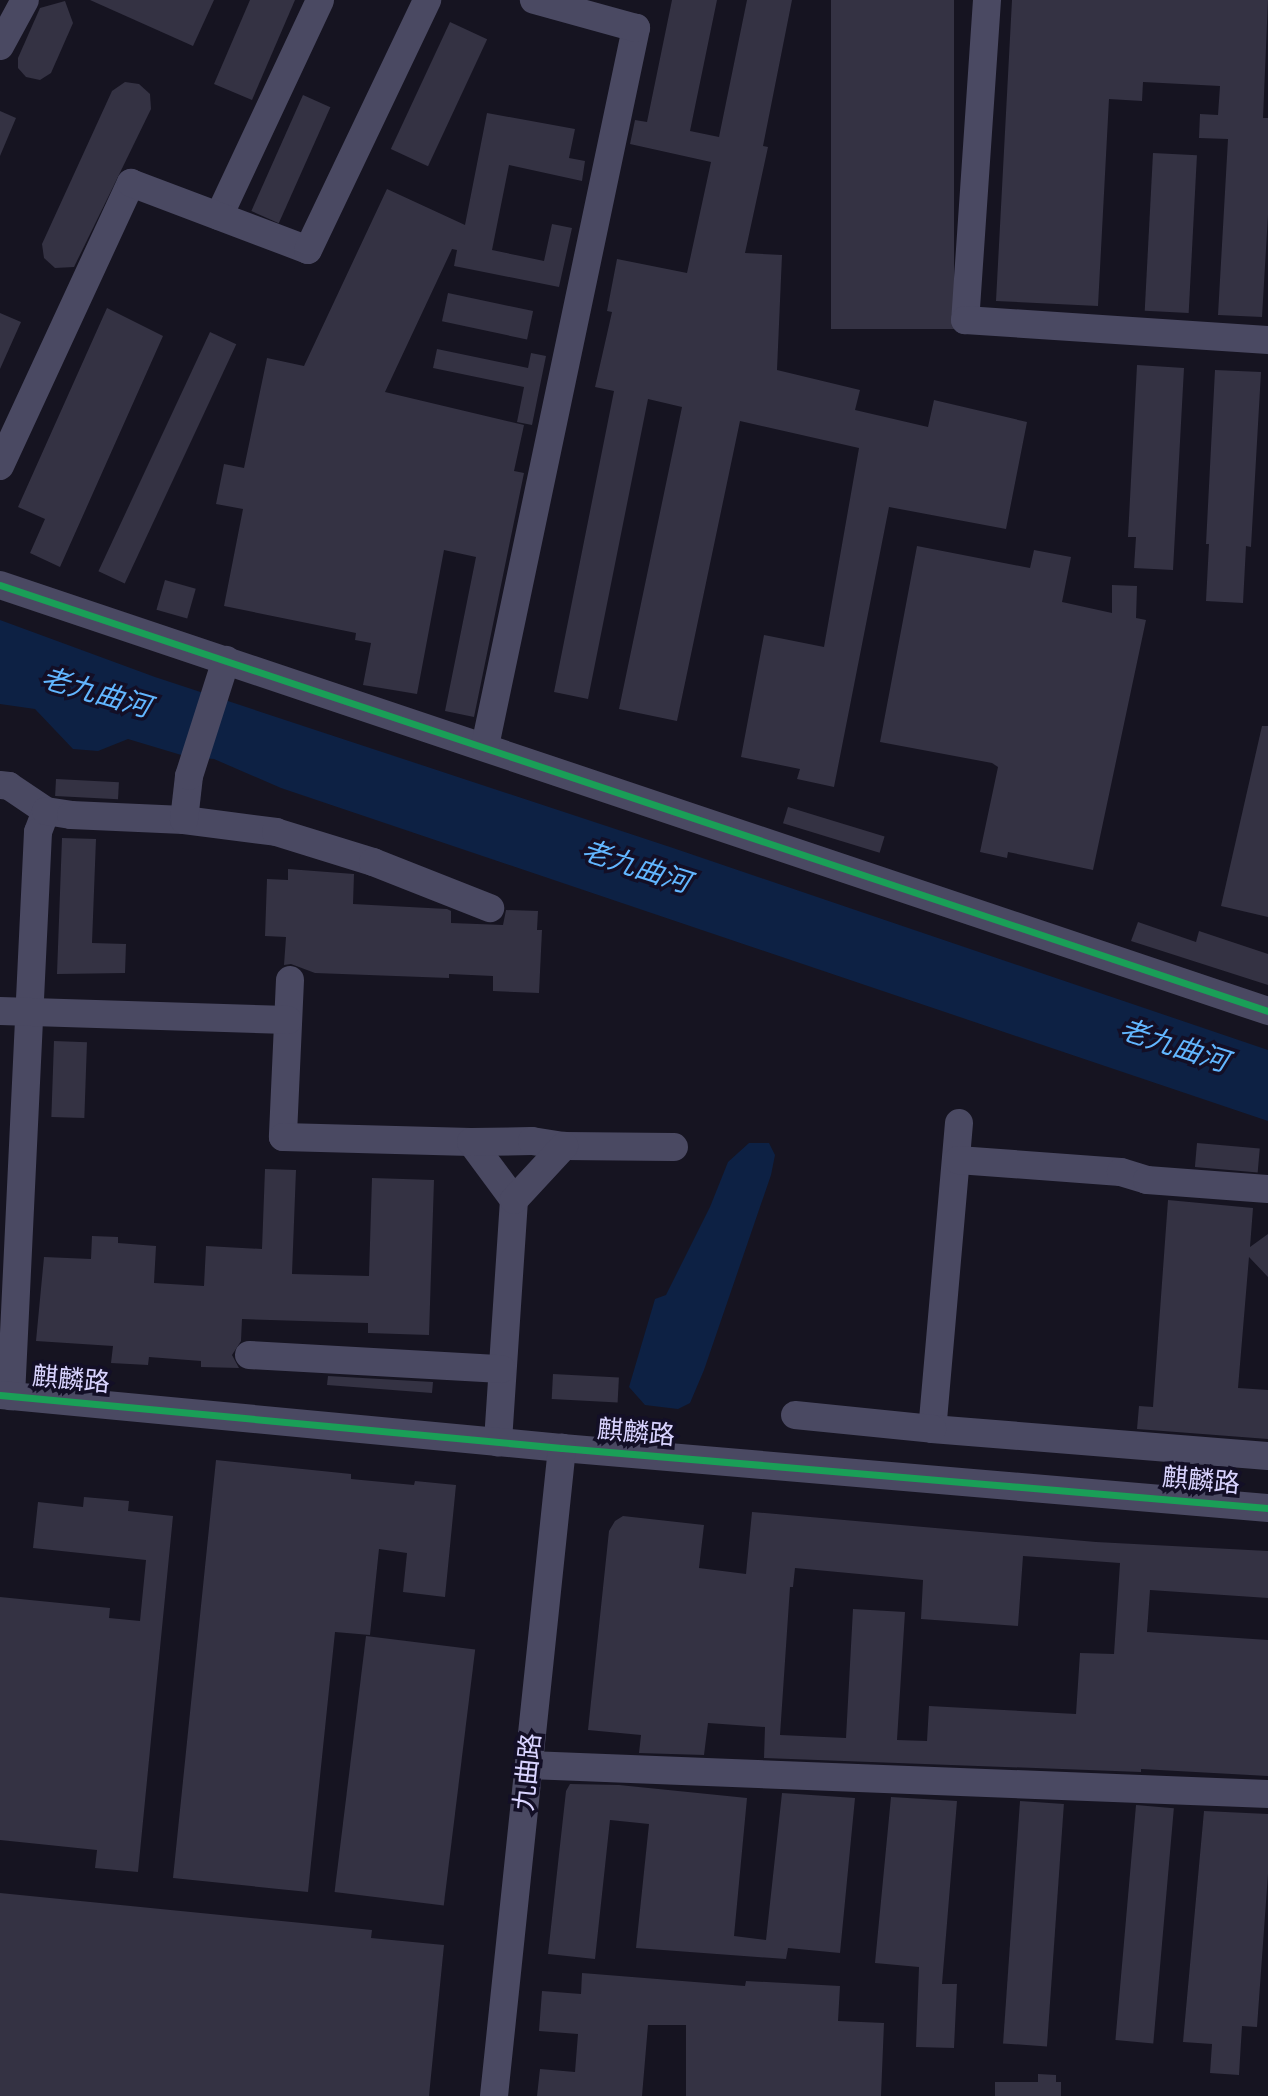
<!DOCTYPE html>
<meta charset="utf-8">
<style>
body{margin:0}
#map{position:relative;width:1268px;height:2096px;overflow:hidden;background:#161421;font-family:"Space Grotesk","Noto Sans SC",sans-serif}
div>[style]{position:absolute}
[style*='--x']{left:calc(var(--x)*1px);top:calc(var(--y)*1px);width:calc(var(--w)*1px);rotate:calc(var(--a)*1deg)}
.water>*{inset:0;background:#0d2144}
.building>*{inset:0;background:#343243;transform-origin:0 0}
.minor>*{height:28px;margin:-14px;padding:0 14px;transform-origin:14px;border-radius:14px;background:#4a4962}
.cycleway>*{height:7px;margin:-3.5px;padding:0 3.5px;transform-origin:3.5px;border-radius:3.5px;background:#1a9f57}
span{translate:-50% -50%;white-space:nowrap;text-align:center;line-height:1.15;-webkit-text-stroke:7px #130f26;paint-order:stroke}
.street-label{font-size:26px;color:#d9d4ff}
.water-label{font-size:28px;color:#62b6ff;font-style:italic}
</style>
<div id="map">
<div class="water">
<i style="clip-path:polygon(0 620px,155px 677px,673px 848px,1268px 1050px,1268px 1121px,281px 788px,214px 759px,188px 757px,128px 739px,98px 751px,73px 749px,35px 709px,0 704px)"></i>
<i style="clip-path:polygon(749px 1143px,769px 1143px,775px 1155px,771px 1175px,704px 1370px,690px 1403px,678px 1409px,645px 1405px,629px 1387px,655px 1299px,666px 1295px,710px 1207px,728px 1162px)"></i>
</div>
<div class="building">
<i style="clip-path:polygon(90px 0,214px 0,193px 46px)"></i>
<i style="clip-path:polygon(250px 0,295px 0,252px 100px,214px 84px)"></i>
<i style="clip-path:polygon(672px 0,717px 0,690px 131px,719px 137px,747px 0,792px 0,763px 146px,768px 147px,745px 253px,782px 255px,777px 370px,860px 390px,855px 410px,928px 427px,934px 400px,1027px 422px,1006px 529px,889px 507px,834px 787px,797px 779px,800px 769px,741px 757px,764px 635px,824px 647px,859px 448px,740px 421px,677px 721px,619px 709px,682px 407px,648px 399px,588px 699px,554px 692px,614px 391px,595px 387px,612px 312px,607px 311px,617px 259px,687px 273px,711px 162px,630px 144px,635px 120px,647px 122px)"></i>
<i style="left:831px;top:0;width:123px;height:329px"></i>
<i style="clip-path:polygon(1012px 0,1268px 0,1263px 118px,1268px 118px,1268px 215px,1262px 317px,1218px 315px,1228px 139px,1199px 138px,1200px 114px,1218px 115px,1220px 86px,1143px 82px,1142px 101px,1109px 99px,1098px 306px,996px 301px)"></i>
<i style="clip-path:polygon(65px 1px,73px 23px,51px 73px,40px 80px,26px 77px,18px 68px,18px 58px,40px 8px)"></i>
<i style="left:450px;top:22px;width:41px;height:140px;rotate:25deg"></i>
<i style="clip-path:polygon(125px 82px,139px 84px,150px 94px,151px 109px,74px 267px,55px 268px,44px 258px,42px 244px,112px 91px)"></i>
<i style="left:303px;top:95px;width:30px;height:127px;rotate:24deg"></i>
<i style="clip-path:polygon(0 111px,16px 118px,0 156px)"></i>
<i style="clip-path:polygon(487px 113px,575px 129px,569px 158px,585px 161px,582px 181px,509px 165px,492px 250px,544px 261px,552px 224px,572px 228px,559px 287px,454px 266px,457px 250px,452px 249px,385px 392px,524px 425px,514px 471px,524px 473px,474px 717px,445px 711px,476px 557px,444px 550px,417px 694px,363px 685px,371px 643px,355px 640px,356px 633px,224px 606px,243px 509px,216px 504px,224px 464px,244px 468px,267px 358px,304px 366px,387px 189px,465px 225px)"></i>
<i style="left:1153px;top:153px;width:44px;height:158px;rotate:3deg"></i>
<i style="left:448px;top:293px;width:87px;height:29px;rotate:12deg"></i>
<i style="clip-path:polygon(107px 308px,163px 336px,60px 567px,30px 553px,45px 519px,18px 507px)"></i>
<i style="clip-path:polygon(0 313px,21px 322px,0 369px)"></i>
<i style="left:210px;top:332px;width:29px;height:264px;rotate:25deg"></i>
<i style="clip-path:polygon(437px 349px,528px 368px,531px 353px,546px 356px,532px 425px,517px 422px,524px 387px,433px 368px)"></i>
<i style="clip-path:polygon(1137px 365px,1184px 368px,1173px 570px,1134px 568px,1136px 537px,1128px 537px)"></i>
<i style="clip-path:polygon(1215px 370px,1261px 372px,1251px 547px,1246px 546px,1243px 603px,1206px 601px,1209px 544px,1206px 544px)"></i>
<i style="clip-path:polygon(917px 546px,1030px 568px,1034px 550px,1071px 557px,1062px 602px,1112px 613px,1112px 585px,1137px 586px,1136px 618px,1146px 620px,1093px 870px,1008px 852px,1007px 858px,980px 852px,998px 767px,992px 763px,880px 742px)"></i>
<i style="left:165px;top:580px;width:32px;height:31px;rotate:16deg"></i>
<i style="clip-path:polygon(1262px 726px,1268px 726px,1268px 917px,1221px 906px)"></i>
<i style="left:56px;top:779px;width:63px;height:17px;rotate:3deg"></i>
<i style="left:788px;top:807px;width:101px;height:17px;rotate:17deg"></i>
<i style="clip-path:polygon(62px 838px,96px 839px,92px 943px,126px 944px,125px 973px,57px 974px)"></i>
<i style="clip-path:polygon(288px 869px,354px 874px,353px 904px,447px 909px,451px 911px,451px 923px,503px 925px,506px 910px,538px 911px,537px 930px,542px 930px,539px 993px,493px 991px,493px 976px,449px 974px,449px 978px,315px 973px,291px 964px,284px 965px,286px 937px,265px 936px,267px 879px,288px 880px)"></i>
<i style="clip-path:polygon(1138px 922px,1196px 942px,1199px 931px,1268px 954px,1268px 985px,1131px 941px)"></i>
<i style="left:54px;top:1041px;width:33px;height:76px;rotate:2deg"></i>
<i style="left:1197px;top:1143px;width:63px;height:24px;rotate:5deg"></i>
<i style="clip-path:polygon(265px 1169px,296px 1170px,292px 1274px,369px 1276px,372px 1178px,434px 1180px,429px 1335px,368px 1333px,368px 1323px,242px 1319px,241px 1341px,232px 1355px,239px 1368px,201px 1367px,201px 1361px,149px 1357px,148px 1365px,111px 1363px,113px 1346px,36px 1341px,44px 1257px,91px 1259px,92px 1236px,118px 1237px,118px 1243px,156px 1246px,154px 1283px,204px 1286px,206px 1246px,262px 1249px)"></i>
<i style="clip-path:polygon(1168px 1200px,1253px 1208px,1250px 1247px,1268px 1234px,1268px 1277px,1249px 1257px,1238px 1388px,1268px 1390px,1268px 1439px,1137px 1429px,1139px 1406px,1153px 1407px)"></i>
<i style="left:553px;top:1374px;width:66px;height:25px;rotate:3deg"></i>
<i style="clip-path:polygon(328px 1376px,433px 1382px,432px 1393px,327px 1385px)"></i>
<i style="clip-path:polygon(216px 1460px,351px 1474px,351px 1479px,414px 1485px,415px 1481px,456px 1485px,445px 1597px,403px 1592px,407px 1553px,379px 1549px,370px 1635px,335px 1632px,308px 1892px,173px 1878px)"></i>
<i style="clip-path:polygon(84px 1497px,129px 1501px,128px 1511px,173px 1516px,138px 1872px,95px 1868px,97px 1850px,0 1840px,0 1597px,110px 1608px,109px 1618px,140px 1621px,146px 1560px,33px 1548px,38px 1502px,83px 1507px)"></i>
<i style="clip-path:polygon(evenodd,752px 1512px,1096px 1542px,1268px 1551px,1268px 1598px,1150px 1590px,1147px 1632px,1268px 1640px,1268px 1776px,1141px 1769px,1141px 1772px,764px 1758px,765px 1727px,708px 1723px,704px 1755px,639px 1753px,641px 1735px,588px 1730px,609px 1531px,615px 1521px,623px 1516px,704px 1525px,699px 1568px,746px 1574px,752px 1512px,1023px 1556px,1120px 1563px,1114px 1654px,1080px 1653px,1076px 1714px,929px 1706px,927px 1741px,897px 1740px,905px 1612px,853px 1609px,846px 1738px,780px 1735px,790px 1587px,793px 1587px,795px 1568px,923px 1580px,921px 1619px,1018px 1626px,1023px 1556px)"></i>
<i style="left:366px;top:1636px;width:110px;height:258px;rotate:7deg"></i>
<i style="clip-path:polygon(570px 1784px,619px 1785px,747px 1798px,734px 1936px,766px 1940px,782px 1793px,855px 1798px,840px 1953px,788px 1948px,786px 1959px,636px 1948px,649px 1824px,610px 1820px,595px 1959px,548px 1954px,566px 1791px)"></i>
<i style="clip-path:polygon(891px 1797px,957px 1801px,942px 1984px,957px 1984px,954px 2048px,916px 2047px,919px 1967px,875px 1963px)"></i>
<i style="left:1020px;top:1801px;width:44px;height:243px;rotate:4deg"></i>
<i style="left:1136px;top:1805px;width:38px;height:236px;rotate:5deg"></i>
<i style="clip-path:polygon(1204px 1811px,1268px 1814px,1268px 1874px,1257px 2027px,1242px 2026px,1239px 2075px,1210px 2073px,1212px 2044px,1183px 2042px)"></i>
<i style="clip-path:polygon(0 1893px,372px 1930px,371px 1938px,444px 1945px,429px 2096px,0 2096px)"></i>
<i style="clip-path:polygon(582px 1973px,745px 1986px,746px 1981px,840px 1986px,838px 2021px,884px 2023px,881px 2096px,686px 2096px,686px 2025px,648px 2025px,642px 2096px,537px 2096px,540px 2069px,575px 2072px,578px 2034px,539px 2031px,542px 1991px,581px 1994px)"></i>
<i style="clip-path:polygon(1038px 2074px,1056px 2075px,1056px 2082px,1061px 2082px,1061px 2096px,995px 2096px,995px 2082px,1038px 2082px)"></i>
</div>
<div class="minor">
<i style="--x:987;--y:0;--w:321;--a:93.9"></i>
<i style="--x:965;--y:320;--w:304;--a:3.8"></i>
<i style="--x:0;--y:46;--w:52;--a:-61.5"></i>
<i style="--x:219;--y:216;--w:238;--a:-64.9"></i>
<i style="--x:0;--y:466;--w:312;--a:-65.2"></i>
<i style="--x:131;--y:183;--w:189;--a:20.7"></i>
<i style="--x:308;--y:250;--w:277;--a:-64.5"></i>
<i style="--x:0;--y:585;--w:1338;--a:18.57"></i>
<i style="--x:485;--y:746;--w:734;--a:-78.12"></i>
<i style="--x:636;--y:28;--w:106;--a:-164.6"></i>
<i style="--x:0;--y:785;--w:9;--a:6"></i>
<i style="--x:9;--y:786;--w:45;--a:34"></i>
<i style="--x:46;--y:811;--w:22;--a:111"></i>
<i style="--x:38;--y:832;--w:565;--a:92.74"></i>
<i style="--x:46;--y:811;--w:25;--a:9"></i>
<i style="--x:71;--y:815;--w:113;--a:2.5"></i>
<i style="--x:184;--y:820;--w:93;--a:7.4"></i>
<i style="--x:276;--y:832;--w:102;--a:17.2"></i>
<i style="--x:373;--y:862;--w:126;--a:21.5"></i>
<i style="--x:184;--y:820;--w:44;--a:-83.5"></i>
<i style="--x:189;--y:776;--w:122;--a:-72.3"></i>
<i style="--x:290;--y:980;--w:157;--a:92.6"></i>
<i style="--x:283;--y:1137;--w:188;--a:1.5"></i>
<i style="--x:471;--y:1142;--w:72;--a:53.4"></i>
<i style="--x:514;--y:1200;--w:243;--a:93.8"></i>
<i style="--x:0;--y:1011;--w:288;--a:1.8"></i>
<i style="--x:959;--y:1123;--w:307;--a:95"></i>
<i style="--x:932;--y:1429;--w:337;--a:4.6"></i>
<i style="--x:471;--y:1142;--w:61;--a:-0.9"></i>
<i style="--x:532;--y:1141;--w:32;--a:9"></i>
<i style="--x:564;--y:1146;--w:110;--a:0.5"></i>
<i style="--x:958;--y:1160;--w:163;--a:4.2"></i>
<i style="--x:1121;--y:1172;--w:27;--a:17"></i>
<i style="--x:1147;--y:1180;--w:121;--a:4.3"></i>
<i style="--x:514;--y:1200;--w:74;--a:-47.2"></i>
<i style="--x:249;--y:1355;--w:253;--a:3.2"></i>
<i style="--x:0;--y:1395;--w:564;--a:5.39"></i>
<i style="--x:562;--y:1448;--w:709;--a:4.86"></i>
<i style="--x:795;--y:1415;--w:138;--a:5.8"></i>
<i style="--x:529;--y:1765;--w:740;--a:2.25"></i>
<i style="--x:494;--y:2096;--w:652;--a:-84.01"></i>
</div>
<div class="cycleway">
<i style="--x:0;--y:585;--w:1338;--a:18.57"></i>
<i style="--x:0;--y:1395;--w:564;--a:5.39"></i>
<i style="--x:562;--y:1448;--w:709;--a:4.86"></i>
</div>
<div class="street-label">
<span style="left:71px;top:1380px;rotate:5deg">麒麟路</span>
<span style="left:636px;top:1433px;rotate:5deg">麒麟路</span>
<span style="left:1201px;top:1481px;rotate:5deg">麒麟路</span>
<span style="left:528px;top:1772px;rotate:-84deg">九曲路</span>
</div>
<div class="water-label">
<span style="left:96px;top:692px;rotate:16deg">老九曲河</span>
<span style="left:636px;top:866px;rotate:18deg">老九曲河</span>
<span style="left:1174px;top:1045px;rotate:18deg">老九曲河</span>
</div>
</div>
